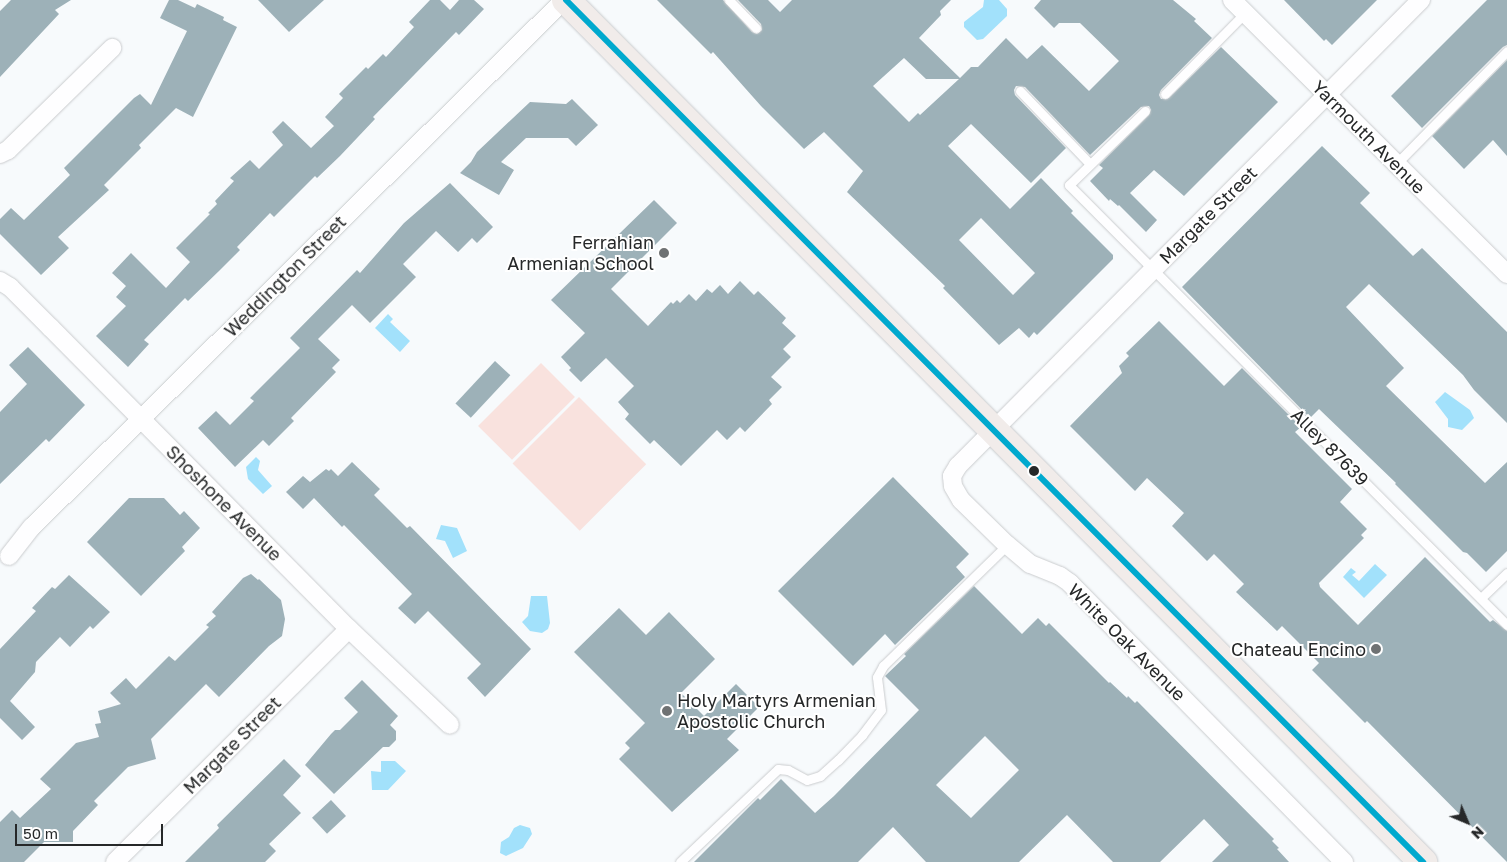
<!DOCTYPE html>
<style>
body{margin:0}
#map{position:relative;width:1507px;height:862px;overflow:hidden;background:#f7fafc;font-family:"Golos Text",sans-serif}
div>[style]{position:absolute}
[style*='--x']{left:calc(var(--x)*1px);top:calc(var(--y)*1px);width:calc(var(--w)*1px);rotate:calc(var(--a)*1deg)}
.green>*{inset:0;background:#f9e2de;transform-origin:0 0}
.water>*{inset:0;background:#a2e1fb}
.building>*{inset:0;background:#9db1b8;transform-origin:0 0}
.roads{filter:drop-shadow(0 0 1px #caccce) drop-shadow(0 0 1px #caccce)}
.lane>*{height:9px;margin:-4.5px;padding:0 4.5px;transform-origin:4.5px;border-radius:4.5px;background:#fefeff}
.street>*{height:18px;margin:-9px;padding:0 9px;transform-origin:9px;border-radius:9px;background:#fefeff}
.primary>*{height:28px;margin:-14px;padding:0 14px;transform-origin:14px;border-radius:14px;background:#f1ecea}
.bus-1>*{height:6px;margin:-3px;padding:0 3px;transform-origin:3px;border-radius:3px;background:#00a9ce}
.dots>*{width:14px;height:14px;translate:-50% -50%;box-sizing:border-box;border:2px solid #fff;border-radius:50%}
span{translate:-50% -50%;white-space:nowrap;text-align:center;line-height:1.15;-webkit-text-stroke:4px #fff;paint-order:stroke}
.street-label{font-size:18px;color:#262829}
.poi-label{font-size:18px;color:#262829}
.right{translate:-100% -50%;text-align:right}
.left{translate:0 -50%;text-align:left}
.north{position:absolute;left:1442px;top:797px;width:50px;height:50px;-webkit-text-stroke:4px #fff;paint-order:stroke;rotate:135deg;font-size:14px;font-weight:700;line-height:20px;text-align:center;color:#262829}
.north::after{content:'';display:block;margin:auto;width:18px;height:22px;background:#262829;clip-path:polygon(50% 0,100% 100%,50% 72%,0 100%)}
.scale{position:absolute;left:15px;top:824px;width:148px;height:22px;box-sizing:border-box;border:2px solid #262829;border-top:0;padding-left:6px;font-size:15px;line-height:18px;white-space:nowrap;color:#262829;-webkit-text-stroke:4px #fff;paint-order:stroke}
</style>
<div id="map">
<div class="green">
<i style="left:541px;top:363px;width:48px;height:89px;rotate:45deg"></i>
<i style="left:579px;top:397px;width:95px;height:94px;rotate:45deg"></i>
</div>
<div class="water">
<i style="clip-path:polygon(984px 0,999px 0,1007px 9px,1007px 16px,983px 39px,977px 40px,964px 27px,964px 22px,983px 7px)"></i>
<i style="clip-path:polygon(388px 314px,393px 319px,390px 322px,410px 341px,400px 352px,375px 328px)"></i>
<i style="clip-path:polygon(1445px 392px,1470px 410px,1474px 418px,1462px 430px,1448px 427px,1448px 419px,1435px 402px)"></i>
<i style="clip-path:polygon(256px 457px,260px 461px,258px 470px,272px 486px,263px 494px,248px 479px,246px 467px)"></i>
<i style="clip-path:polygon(441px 525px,457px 528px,467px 551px,453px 558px,445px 541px,436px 539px)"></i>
<i style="clip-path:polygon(1375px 564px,1387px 575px,1364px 598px,1343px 577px,1351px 568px,1356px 572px,1352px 575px,1359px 581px)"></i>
<i style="clip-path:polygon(531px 596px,547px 596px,550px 623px,548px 629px,542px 633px,530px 631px,522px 622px,528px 616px)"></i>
<i style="clip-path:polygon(381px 761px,395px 761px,406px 771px,388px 790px,372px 790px,371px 771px,381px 772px)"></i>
<i style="clip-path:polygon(520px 825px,530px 828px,532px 834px,523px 848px,506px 856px,500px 853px,501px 842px,509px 837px,514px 828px)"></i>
</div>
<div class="building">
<i style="clip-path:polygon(11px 0,71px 0,55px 10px,59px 14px,0 77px,0 11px)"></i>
<i style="clip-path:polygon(169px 0,178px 0,195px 8px,197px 4px,224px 17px,223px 20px,237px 27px,193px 117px,176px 108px,139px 145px,141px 148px,104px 185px,109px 190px,58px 237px,69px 248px,41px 275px,0 234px,0 219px,11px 208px,24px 220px,70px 175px,64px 168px,134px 98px,140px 94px,151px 105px,187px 31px,160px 18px)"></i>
<i style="clip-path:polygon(258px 0,324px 0,289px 32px)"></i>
<i style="clip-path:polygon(430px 0,440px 0,450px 10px,459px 0,474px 0,484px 9px,459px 35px,456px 32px,373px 117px,375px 119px,340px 156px,317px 178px,315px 176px,274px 217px,270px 213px,237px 247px,240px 250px,219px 271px,188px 301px,185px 298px,144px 340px,149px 344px,128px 367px,96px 336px,126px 306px,116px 297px,126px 286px,112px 273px,131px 253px,166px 288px,190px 262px,176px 248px,210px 214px,208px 213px,217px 204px,215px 201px,234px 181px,230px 178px,250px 160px,259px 169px,283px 145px,272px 132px,283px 121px,311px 148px,334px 126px,325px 117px,343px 98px,339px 94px,366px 67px,368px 69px,383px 54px,386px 57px,414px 27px,409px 22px)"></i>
<i style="clip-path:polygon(evenodd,657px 0,723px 0,752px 32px,757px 34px,762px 30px,761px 24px,738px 0,768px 0,780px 12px,792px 0,951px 0,940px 11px,941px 15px,919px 38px,960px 78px,971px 67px,978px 67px,1006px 38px,1027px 59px,1042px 45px,1089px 91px,1119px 61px,1080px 23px,1059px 23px,1054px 28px,1034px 8px,1041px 0,1173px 0,1196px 19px,1194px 21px,1212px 38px,1161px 90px,1159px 95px,1161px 99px,1169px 98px,1221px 47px,1278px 102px,1184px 196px,1154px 170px,1130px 193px,1157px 220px,1146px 232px,1119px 205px,1118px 206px,1110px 199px,1109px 201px,1090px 181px,1103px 168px,1099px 165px,1149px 115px,1151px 110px,1149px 106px,1141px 107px,1090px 155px,1025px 87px,1016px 86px,1014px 90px,1015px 95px,1066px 148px,1031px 183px,971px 124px,948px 146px,1010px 209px,1041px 178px,1073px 211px,1071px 213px,1113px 255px,1113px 259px,1037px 335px,1034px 332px,1029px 338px,1019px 328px,999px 345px,943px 288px,945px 286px,847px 192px,863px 171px,824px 132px,804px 149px,761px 106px,713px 52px,711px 54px,657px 0,904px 58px,926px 79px,959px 79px,920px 115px,918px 113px,909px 122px,873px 86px,904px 58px,657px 0,981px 218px,1035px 273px,1013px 295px,959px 240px,981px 218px)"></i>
<i style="clip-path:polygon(1284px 0,1377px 0,1332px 45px,1326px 39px,1324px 41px)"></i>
<i style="clip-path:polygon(1487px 0,1507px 0,1507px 45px,1503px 47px,1422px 128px,1391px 96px)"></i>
<i style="clip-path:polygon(1507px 60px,1507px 156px,1493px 140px,1464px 169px,1432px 136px)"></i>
<i style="clip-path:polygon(572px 99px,598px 125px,576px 146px,568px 138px,526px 138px,501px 162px,514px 170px,499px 195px,460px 173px,471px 162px,477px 152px,530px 102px,566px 104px)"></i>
<i style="clip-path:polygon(1322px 146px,1370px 193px,1360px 203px,1413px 256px,1422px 248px,1507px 332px,1507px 423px,1474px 390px,1463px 375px,1369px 284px,1346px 307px,1404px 368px,1386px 386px,1485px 483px,1507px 462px,1507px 551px,1486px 572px,1467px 553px,1463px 552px,1395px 484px,1396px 483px,1319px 409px,1310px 418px,1182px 287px)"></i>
<i style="clip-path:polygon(450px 183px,493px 227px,477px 243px,472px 238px,458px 252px,436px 231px,403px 264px,416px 277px,370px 323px,352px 305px,318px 339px,340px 360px,332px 368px,336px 372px,291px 418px,294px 421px,269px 446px,263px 440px,235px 467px,198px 428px,216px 411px,230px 425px,254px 401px,250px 398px,300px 348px,290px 338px,357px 270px,360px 273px,404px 223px)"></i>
<i style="clip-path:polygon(654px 200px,677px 223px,611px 289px,648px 326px,671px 302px,673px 304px,677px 300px,680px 303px,689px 294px,696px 301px,707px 289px,712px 293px,720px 285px,728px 294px,740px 281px,754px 295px,758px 291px,786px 318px,782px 323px,796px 336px,783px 349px,791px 357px,771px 377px,782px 387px,769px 400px,772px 404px,745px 432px,740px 427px,727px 440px,717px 430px,681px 466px,654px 440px,650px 444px,625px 419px,629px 414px,618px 402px,634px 386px,606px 358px,581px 382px,569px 370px,571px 368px,561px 357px,585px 333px,551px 300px)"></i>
<i style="clip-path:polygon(1159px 321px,1224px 386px,1242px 368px,1301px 427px,1295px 432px,1352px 489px,1340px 502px,1367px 529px,1361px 535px,1364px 538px,1319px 583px,1320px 587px,1358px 625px,1425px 557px,1490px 622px,1493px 620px,1507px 631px,1507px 862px,1367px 721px,1365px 723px,1312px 670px,1319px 663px,1282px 626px,1277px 631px,1236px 592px,1244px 584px,1214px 554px,1207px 561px,1172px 526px,1184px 513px,1147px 478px,1135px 491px,1070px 426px,1122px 373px,1119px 366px,1129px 356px,1126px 353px)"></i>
<i style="clip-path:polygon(28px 347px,85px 405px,49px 442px,46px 439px,0 484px,0 412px,27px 384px,9px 365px)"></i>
<i style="left:495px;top:361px;width:21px;height:58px;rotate:43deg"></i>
<i style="clip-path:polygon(352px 462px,380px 489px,374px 495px,407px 528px,410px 526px,531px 649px,485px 697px,467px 678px,481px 664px,428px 611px,415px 624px,398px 608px,412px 594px,344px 525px,342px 527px,314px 498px,303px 509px,286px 492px,303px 476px,310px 482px,326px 469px,329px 471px,331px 469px,338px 476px)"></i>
<i style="clip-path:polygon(893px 477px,969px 554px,956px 567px,965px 577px,895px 645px,885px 634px,853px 666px,778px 591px)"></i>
<i style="clip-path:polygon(129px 498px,164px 498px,180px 515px,184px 511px,200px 528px,182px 547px,185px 551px,141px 596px,87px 542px)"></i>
<i style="clip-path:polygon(251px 574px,258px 580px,259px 579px,281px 600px,285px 619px,282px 636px,269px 646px,219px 697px,206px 684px,151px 739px,156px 759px,128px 767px,94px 801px,98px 805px,73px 831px,73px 842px,44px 842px,24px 862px,0 862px,0 822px,12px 810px,20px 818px,51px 789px,40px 779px,76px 743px,99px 737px,95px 724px,101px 723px,98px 711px,121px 704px,110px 693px,126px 678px,136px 689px,169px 656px,175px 661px,209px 627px,206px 625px,216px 616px,212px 612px,243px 578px)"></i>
<i style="clip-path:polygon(69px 575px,110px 612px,93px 629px,90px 626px,70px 647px,60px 637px,36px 662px,35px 672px,10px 701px,35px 727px,22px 740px,0 718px,0 649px,36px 611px,32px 608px,52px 587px,55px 589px)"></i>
<i style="clip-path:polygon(evenodd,974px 586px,1022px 634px,1038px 618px,1046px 626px,1049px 623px,1109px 683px,1110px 682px,1127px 698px,1128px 696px,1135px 703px,1137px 701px,1274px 839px,1272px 841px,1279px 848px,1277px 849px,1289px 862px,1212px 862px,1229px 845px,1204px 819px,1160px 862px,1113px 862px,1067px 815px,1019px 862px,926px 862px,893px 827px,858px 862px,694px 862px,758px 798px,760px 800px,781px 779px,815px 813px,834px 796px,919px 710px,885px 676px,906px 656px,904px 654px,974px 586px,985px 736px,1019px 770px,971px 818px,936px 785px,985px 736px)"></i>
<i style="clip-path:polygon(619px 608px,646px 635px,669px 612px,715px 659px,681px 693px,704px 716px,736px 684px,759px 707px,727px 739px,739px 750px,672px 812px,619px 759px,630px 748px,625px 743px,645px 723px,574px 652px)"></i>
<i style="clip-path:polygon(362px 680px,398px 716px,390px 725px,396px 731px,396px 740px,389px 747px,383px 747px,334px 794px,305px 765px,331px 734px,335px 730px,340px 730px,358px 712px,344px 698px)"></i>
<i style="clip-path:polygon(284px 759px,301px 776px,283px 795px,301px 813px,269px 844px,276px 851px,265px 862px,185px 862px,219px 828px,217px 825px)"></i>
<i style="left:331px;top:800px;width:22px;height:26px;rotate:47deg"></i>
</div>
<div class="roads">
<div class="lane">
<i style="--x:729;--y:0;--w:39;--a:46"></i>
<i style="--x:1020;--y:91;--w:101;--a:46.2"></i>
<i style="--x:1165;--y:94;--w:114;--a:-45.4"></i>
<i style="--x:1145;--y:111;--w:106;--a:135.8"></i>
<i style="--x:1069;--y:185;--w:621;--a:45.13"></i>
<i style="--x:1396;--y:164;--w:158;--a:-45.5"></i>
<i style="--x:1481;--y:598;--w:36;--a:-44"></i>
<i style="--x:680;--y:862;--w:135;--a:-43.5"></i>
<i style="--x:778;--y:769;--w:10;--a:6"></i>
<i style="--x:788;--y:770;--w:21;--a:28"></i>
<i style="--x:807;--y:780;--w:14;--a:-17"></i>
<i style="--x:820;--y:776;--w:24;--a:-42"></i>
<i style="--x:838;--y:760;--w:35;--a:-46"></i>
<i style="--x:862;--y:735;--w:31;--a:-53"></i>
<i style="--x:881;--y:710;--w:33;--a:-97"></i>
<i style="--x:877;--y:677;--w:13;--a:-61"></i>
<i style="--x:883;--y:666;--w:173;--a:-44.3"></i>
</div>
<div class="street">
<i style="--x:1232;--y:0;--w:388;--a:44.9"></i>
<i style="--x:0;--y:154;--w:9;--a:-27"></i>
<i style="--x:8;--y:150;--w:146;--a:-44.4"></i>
<i style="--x:0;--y:281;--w:12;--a:31"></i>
<i style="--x:10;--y:287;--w:58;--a:45"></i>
<i style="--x:51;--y:328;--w:424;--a:45.3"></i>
<i style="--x:349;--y:629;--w:139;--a:43.5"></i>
<i style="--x:9;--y:556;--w:37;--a:-52"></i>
<i style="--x:32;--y:527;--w:749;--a:-44.73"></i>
<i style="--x:115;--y:862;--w:330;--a:-44.9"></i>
<i style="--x:1344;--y:862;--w:391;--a:-134.5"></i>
<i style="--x:1070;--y:583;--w:12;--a:-145"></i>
<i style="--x:1060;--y:576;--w:32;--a:-158"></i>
<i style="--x:1030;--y:564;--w:30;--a:-140"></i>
<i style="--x:1007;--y:545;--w:64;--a:-135.6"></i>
<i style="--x:961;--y:500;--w:16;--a:-120"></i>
<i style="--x:953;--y:486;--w:10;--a:-96"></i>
<i style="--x:952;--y:476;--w:12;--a:-59"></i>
<i style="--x:958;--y:466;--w:657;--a:-45.19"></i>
</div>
<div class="primary">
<i style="--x:566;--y:0;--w:1216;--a:45.17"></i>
</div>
</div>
<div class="bus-1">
<i style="--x:566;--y:0;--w:1216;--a:45.17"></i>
</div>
<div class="dots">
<i style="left:664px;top:253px;background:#6f7273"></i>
<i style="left:1034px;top:471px;background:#262829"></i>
<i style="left:1376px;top:649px;background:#6f7273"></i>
<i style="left:667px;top:711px;background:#6f7273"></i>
</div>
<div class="street-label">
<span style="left:1369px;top:137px;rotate:45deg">Yarmouth Avenue</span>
<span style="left:1208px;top:215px;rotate:-45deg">Margate Street</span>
<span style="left:285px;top:276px;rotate:-45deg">Weddington Street</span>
<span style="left:1330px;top:447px;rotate:45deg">Alley 87639</span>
<span style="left:224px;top:503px;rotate:45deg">Shoshone Avenue</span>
<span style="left:1127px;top:642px;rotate:45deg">White Oak Avenue</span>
<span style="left:232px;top:745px;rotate:-45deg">Margate Street</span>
</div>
<div class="poi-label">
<span class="right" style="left:654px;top:253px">Ferrahian<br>Armenian School</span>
<span class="right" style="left:1366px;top:649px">Chateau Encino</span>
<span class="left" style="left:677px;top:711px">Holy Martyrs Armenian<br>Apostolic Church</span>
</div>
<div class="north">N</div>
<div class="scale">50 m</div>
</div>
